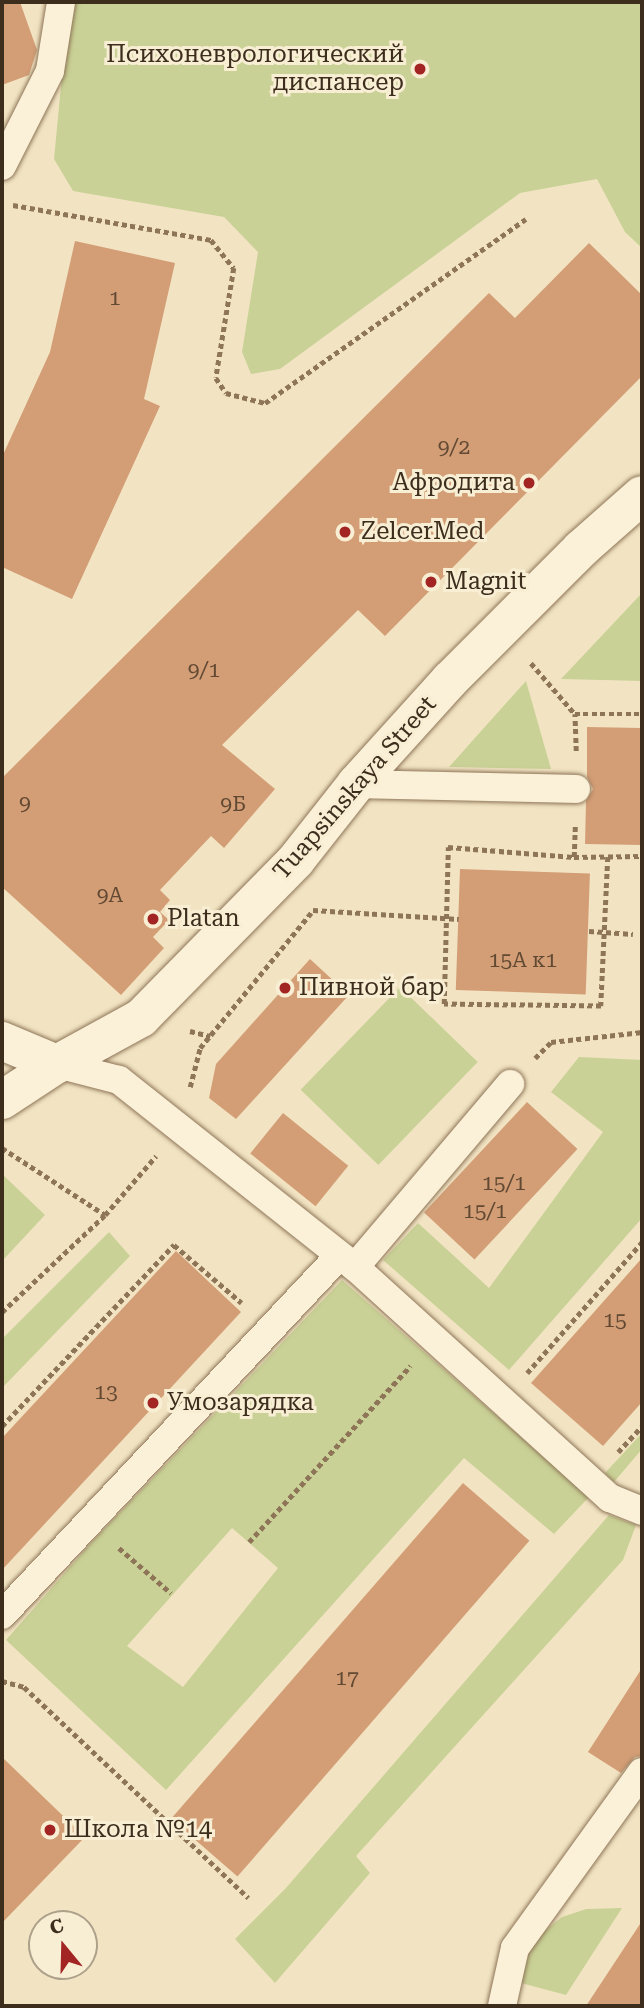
<!DOCTYPE html>
<meta charset="utf-8">
<style>
body{margin:0}
#map{position:relative;width:644px;height:2008px;overflow:hidden;background:#f2e4c3;font-family:"Roboto Serif",serif}
div>[style]{position:absolute}
[style*='--x']{left:calc(var(--x)*1px);top:calc(var(--y)*1px);width:calc(var(--w)*1px);rotate:calc(var(--a)*1deg)}
.green>*{inset:0;background:#c9d196;transform-origin:0 0}
.building>*{inset:0;background:#d39e76;transform-origin:0 0}
.path>*{height:4.5px;margin-top:-2.25px;transform-origin:0;background:repeating-linear-gradient(90deg,#8e7558 0 5px,transparent 0 8.5px)}
.roads{filter:drop-shadow(0 0 2px #8e7558) drop-shadow(0 0 2px #8e7558)}
.lane>*{height:28px;margin:-14px;padding:0 14px;transform-origin:14px;border-radius:14px;background:#fbf1d8}
.street>*{height:38px;margin:-19px;padding:0 19px;transform-origin:19px;border-radius:19px;background:#fbf1d8}
.secondary>*{height:38px;margin:-19px;padding:0 19px;transform-origin:19px;border-radius:19px;background:#fbf1d8}
.dots>*{width:19px;height:19px;translate:-50% -50%;box-sizing:border-box;border:4px solid #f8eed4;border-radius:50%}
span{translate:-50% -50%;white-space:nowrap;text-align:center;line-height:1.15;-webkit-text-stroke:6px #f8eed4;paint-order:stroke}
.number-label{font-size:21px;color:#624933}
.number-label span{-webkit-text-stroke-width:0}
.poi-label{font-size:24px;color:#3d2d1d}
.right{translate:-100% -50%;text-align:right}
.left{translate:0 -50%;text-align:left}
.street-label{font-size:24px;color:#3d2d1d}
.frame{position:absolute;inset:0;border:4px solid #3d2d1d;pointer-events:none}
.north{position:absolute;left:28px;top:1910px;width:70px;height:70px;box-sizing:border-box;background:#f8eed4;border:2px solid #ada18b;border-radius:50%;rotate:341deg;font-size:19px;font-weight:700;line-height:28px;text-align:center;color:#3d2d1d}
.north::after{content:'';display:block;margin:auto;width:24px;height:32px;background:#a22423;clip-path:polygon(50% 0,100% 100%,50% 72%,0 100%)}
</style>
<div id="map">
<div class="green">
<i style="clip-path:polygon(69px 2px,642px 2px,642px 248px,625px 232px,597px 179px,520px 193px,280px 369px,251px 374px,242px 352px,258px 252px,224px 217px,73px 191px,54px 159px)"></i>
<i style="clip-path:polygon(642px 593px,642px 681px,561px 679px)"></i>
<i style="clip-path:polygon(526px 681px,551px 769px,449px 767px)"></i>
<i style="left:400px;top:987px;width:108px;height:143px;rotate:44deg"></i>
<i style="clip-path:polygon(579px 1057px,642px 1060px,642px 1218px,509px 1370px,383px 1260px,418px 1223px,489px 1288px,603px 1132px,551px 1092px)"></i>
<i style="clip-path:polygon(2px 1174px,45px 1215px,2px 1261px)"></i>
<i style="clip-path:polygon(109px 1232px,130px 1256px,2px 1388px,2px 1339px)"></i>
<i style="clip-path:polygon(evenodd,342px 1280px,589px 1497px,554px 1534px,464px 1458px,166px 1790px,6px 1640px,91px 1543px,342px 1280px,232px 1528px,278px 1568px,183px 1687px,127px 1646px,232px 1528px)"></i>
<i style="clip-path:polygon(642px 1433px,642px 1449px,614px 1482px,605px 1473px)"></i>
<i style="clip-path:polygon(609px 1515px,636px 1525px,623px 1560px,356px 1856px,370px 1873px,275px 1983px,235px 1939px,286px 1888px)"></i>
<i style="clip-path:polygon(622px 1908px,566px 1995px,521px 1983px,529px 1952px,542px 1933px,562px 1917px,586px 1909px)"></i>
</div>
<div class="building">
<i style="clip-path:polygon(2px 2px,20px 2px,37px 50px,29px 75px,2px 85px)"></i>
<i style="clip-path:polygon(75px 241px,175px 263px,144px 399px,160px 406px,72px 599px,2px 567px,2px 457px,50px 352px)"></i>
<i style="clip-path:polygon(589px 243px,642px 295px,642px 376px,385px 636px,358px 610px,222px 745px,275px 789px,224px 848px,211px 836px,160px 890px,170px 900px,160px 912px,169px 920px,153px 937px,164px 948px,121px 995px,2px 887px,2px 778px,489px 293px,515px 318px)"></i>
<i style="clip-path:polygon(587px 727px,642px 728px,642px 845px,585px 844px,586px 801px,593px 789px,587px 777px)"></i>
<i style="left:460px;top:869px;width:130px;height:121px;rotate:2deg"></i>
<i style="clip-path:polygon(310px 959px,349px 995px,236px 1119px,209px 1098px,216px 1064px)"></i>
<i style="left:527px;top:1102px;width:69px;height:151px;rotate:43deg"></i>
<i style="left:283px;top:1113px;width:84px;height:52px;rotate:39deg"></i>
<i style="clip-path:polygon(176px 1251px,241px 1312px,2px 1570px,2px 1438px)"></i>
<i style="clip-path:polygon(642px 1258px,642px 1402px,603px 1446px,531px 1383px)"></i>
<i style="left:463px;top:1483px;width:88px;height:445px;rotate:41deg"></i>
<i style="clip-path:polygon(642px 1668px,642px 1756px,635px 1757px,621px 1773px,588px 1752px)"></i>
<i style="clip-path:polygon(2px 1757px,85px 1837px,2px 1923px)"></i>
<i style="clip-path:polygon(642px 1921px,642px 2006px,586px 2006px)"></i>
</div>
<div class="path">
<i style="--x:13;--y:205;--w:201;--a:10"></i>
<i style="--x:211;--y:240;--w:36;--a:51"></i>
<i style="--x:234;--y:268;--w:111;--a:99.3"></i>
<i style="--x:216;--y:378;--w:18;--a:56"></i>
<i style="--x:226;--y:393;--w:40;--a:14.4"></i>
<i style="--x:265;--y:403;--w:319;--a:-35.2"></i>
<i style="--x:531;--y:663;--w:67;--a:49.2"></i>
<i style="--x:576;--y:751;--w:37;--a:-92"></i>
<i style="--x:575;--y:714;--w:67;--a:0"></i>
<i style="--x:574;--y:857;--w:31;--a:-88"></i>
<i style="--x:608;--y:857;--w:149;--a:92.7"></i>
<i style="--x:601;--y:1006;--w:157;--a:-179.3"></i>
<i style="--x:444;--y:1004;--w:157;--a:-88.5"></i>
<i style="--x:448;--y:847;--w:126;--a:4.5"></i>
<i style="--x:574;--y:857;--w:68;--a:-0.8"></i>
<i style="--x:313;--y:910;--w:146;--a:3.5"></i>
<i style="--x:589;--y:931;--w:44;--a:3.9"></i>
<i style="--x:190;--y:1031;--w:21;--a:14"></i>
<i style="--x:535;--y:1058;--w:23;--a:-45"></i>
<i style="--x:551;--y:1042;--w:92;--a:-6.3"></i>
<i style="--x:190;--y:1087;--w:40;--a:-75.6"></i>
<i style="--x:200;--y:1048;--w:175;--a:-50.6"></i>
<i style="--x:2;--y:1148;--w:123;--a:33"></i>
<i style="--x:2;--y:1312;--w:141;--a:-43.3"></i>
<i style="--x:105;--y:1215;--w:78;--a:-49.2"></i>
<i style="--x:527;--y:1373;--w:174;--a:-48.7"></i>
<i style="--x:2;--y:1426;--w:250;--a:-46.5"></i>
<i style="--x:174;--y:1245;--w:89;--a:40.5"></i>
<i style="--x:618;--y:1452;--w:35;--a:-47"></i>
<i style="--x:249;--y:1542;--w:239;--a:-47.5"></i>
<i style="--x:119;--y:1548;--w:69;--a:40.9"></i>
<i style="--x:2;--y:1681;--w:23;--a:15"></i>
<i style="--x:24;--y:1687;--w:308;--a:43.2"></i>
</div>
<div class="roads">
<div class="lane">
<i style="--x:2;--y:166;--w:106;--a:-63.2"></i>
<i style="--x:50;--y:71;--w:70;--a:-80.9"></i>
<i style="--x:356;--y:784;--w:220;--a:1.3"></i>
<i style="--x:57;--y:1064;--w:64;--a:14.5"></i>
<i style="--x:119;--y:1080;--w:301;--a:38.4"></i>
<i style="--x:355;--y:1267;--w:344;--a:42.2"></i>
<i style="--x:610;--y:1498;--w:35;--a:22"></i>
<i style="--x:355;--y:1267;--w:240;--a:-49.7"></i>
<i style="--x:2;--y:1615;--w:492;--a:-46.8"></i>
<i style="--x:502;--y:2006;--w:59;--a:-77.4"></i>
<i style="--x:515;--y:1948;--w:217;--a:-54.2"></i>
</div>
<div class="street">
<i style="--x:2;--y:1100;--w:66;--a:-33.2"></i>
</div>
<div class="secondary">
<i style="--x:2;--y:1041;--w:60;--a:22.7"></i>
<i style="--x:57;--y:1064;--w:96;--a:-28.7"></i>
<i style="--x:141;--y:1018;--w:221;--a:-45.5"></i>
<i style="--x:296;--y:860;--w:97;--a:-51.7"></i>
<i style="--x:356;--y:784;--w:140;--a:-47.9"></i>
<i style="--x:450;--y:680;--w:185;--a:-45"></i>
<i style="--x:581;--y:549;--w:81;--a:-41.5"></i>
</div>
</div>
<div class="dots">
<i style="left:420px;top:69px;background:#a22423"></i>
<i style="left:529px;top:483px;background:#a22423"></i>
<i style="left:345px;top:532px;background:#a22423"></i>
<i style="left:431px;top:582px;background:#a22423"></i>
<i style="left:153px;top:919px;background:#a22423"></i>
<i style="left:285px;top:988px;background:#a22423"></i>
<i style="left:153px;top:1403px;background:#a22423"></i>
<i style="left:50px;top:1830px;background:#a22423"></i>
</div>
<div class="number-label">
<span style="left:115px;top:298px">1</span>
<span style="left:454px;top:447px">9/2</span>
<span style="left:204px;top:670px">9/1</span>
<span style="left:25px;top:803px">9</span>
<span style="left:233px;top:804px">9Б</span>
<span style="left:110px;top:895px">9А</span>
<span style="left:523px;top:960px">15А к1</span>
<span style="left:504px;top:1183px">15/1</span>
<span style="left:485px;top:1211px">15/1</span>
<span style="left:615px;top:1320px">15</span>
<span style="left:106px;top:1392px">13</span>
<span style="left:347px;top:1678px">17</span>
</div>
<div class="poi-label">
<span class="right" style="left:404px;top:69px">Психоневрологический<br>диспансер</span>
<span class="right" style="left:515px;top:483px">Афродита</span>
<span class="left" style="left:361px;top:532px">ZelcerMed</span>
<span class="left" style="left:445px;top:582px">Magnit</span>
<span class="left" style="left:167px;top:919px">Platan</span>
<span class="left" style="left:299px;top:988px">Пивной бар</span>
<span class="left" style="left:167px;top:1403px">Умозарядка</span>
<span class="left" style="left:64px;top:1830px">Школа №14</span>
</div>
<div class="street-label">
<span style="left:355px;top:788px;rotate:-49deg">Tuapsinskaya Street</span>
</div>
<div class="frame"></div>
<div class="north">С</div>
</div>
